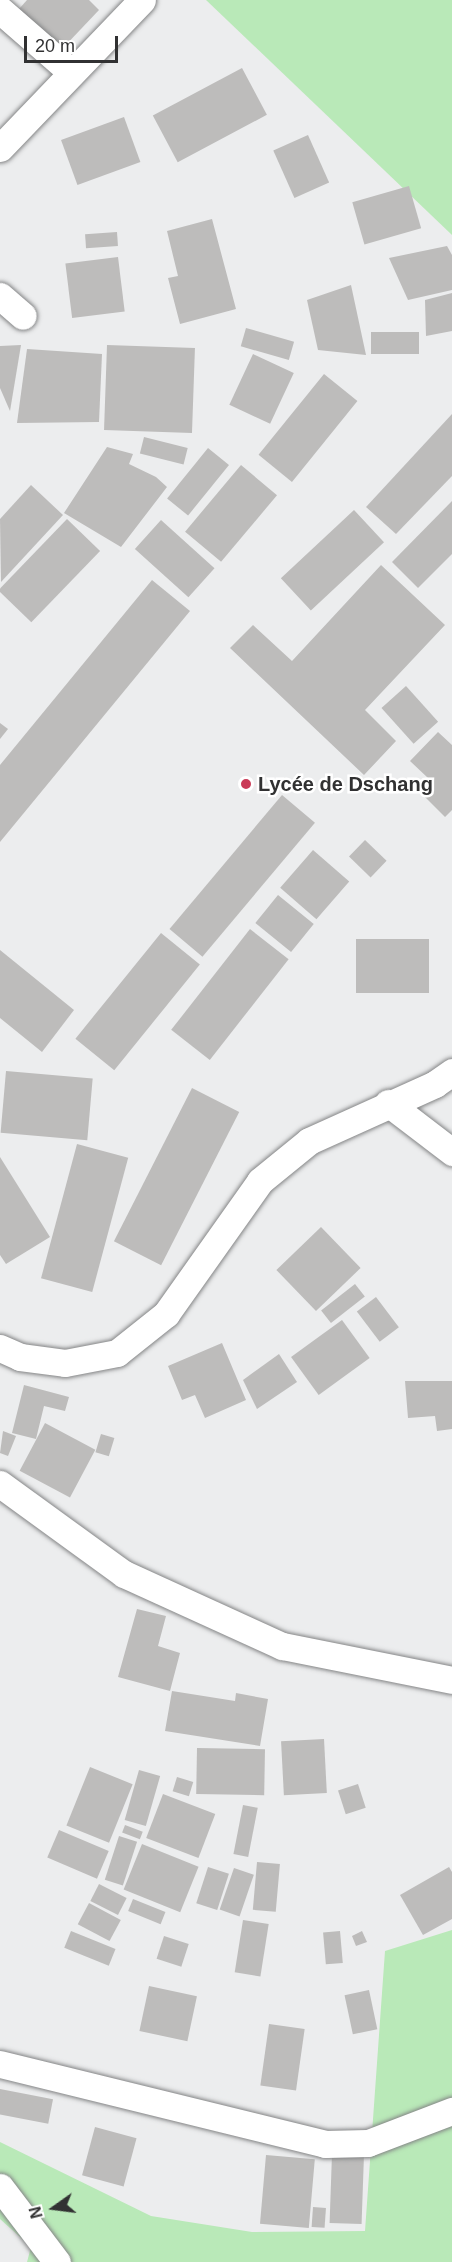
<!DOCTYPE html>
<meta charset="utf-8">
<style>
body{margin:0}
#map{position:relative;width:452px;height:2262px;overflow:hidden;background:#ecedee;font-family:Arial,sans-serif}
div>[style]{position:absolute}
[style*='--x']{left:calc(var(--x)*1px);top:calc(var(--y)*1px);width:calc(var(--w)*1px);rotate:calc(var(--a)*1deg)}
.green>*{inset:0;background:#b9e9b8}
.building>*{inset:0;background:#bdbcbb;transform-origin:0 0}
.roads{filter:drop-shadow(0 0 2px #848586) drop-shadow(0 0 2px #848586)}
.street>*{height:27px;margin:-13.5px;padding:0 13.5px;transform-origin:13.5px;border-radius:13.5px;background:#fff}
.dots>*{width:16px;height:16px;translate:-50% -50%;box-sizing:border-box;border:3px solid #fff;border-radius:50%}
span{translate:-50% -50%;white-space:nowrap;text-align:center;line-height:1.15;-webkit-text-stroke:5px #fff;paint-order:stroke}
.poi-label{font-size:20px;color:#313132;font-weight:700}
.left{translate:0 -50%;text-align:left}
.north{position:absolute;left:24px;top:2178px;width:60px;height:60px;-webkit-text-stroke:4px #fff;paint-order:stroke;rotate:256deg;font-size:16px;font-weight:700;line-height:24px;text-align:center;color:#313132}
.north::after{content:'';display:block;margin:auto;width:21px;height:27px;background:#313132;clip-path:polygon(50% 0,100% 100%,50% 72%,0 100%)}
.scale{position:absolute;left:24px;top:36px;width:94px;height:27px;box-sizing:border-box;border:3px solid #313132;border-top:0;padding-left:8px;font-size:18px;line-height:21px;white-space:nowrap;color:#313132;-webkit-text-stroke:4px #fff;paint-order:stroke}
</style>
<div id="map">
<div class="green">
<i style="clip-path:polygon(206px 0,452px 0,452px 235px)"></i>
<i style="clip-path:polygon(452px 1930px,452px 2262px,27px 2262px,31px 2247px,0 2219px,0 2142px,151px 2216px,252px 2232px,365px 2231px,385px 1951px)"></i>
</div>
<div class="building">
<i style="clip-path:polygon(27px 0,89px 0,99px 10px,62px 49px,19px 9px)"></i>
<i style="left:242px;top:68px;width:53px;height:101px;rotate:62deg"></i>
<i style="left:124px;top:117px;width:48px;height:67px;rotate:70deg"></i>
<i style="left:308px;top:135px;width:52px;height:38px;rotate:66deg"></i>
<i style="left:409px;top:186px;width:44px;height:59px;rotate:74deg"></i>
<i style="clip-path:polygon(212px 219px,236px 309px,180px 324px,168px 278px,178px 276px,167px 231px)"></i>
<i style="left:117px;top:232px;width:14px;height:32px;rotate:86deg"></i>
<i style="clip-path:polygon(447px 246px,452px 255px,452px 290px,408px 300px,389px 258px)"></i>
<i style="left:118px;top:257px;width:55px;height:53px;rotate:83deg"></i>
<i style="clip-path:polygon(351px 285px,366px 355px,318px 350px,307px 300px)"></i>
<i style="clip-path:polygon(452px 293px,452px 331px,426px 336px,425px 300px)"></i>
<i style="left:246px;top:328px;width:50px;height:19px;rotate:16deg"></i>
<i style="left:419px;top:332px;width:22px;height:48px;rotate:90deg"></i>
<i style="clip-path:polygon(21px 345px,10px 411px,0 388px,0 346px)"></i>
<i style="left:107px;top:345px;width:88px;height:85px;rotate:2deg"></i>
<i style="clip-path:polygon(27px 349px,102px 354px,99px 422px,17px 423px)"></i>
<i style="left:253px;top:354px;width:45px;height:56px;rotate:25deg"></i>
<i style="left:324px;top:374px;width:43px;height:104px;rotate:39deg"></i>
<i style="clip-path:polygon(452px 414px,452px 476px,396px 534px,366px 507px)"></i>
<i style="left:144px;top:437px;width:45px;height:17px;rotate:14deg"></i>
<i style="clip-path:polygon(107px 447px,133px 454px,129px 464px,156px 477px,167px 487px,121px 547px,64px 513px)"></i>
<i style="left:208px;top:448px;width:27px;height:65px;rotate:39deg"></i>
<i style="left:241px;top:465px;width:47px;height:87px;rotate:40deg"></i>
<i style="clip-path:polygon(31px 485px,63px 515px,1px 582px,0 519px)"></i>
<i style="clip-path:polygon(452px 501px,452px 554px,418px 588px,392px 562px)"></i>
<i style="left:354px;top:510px;width:44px;height:100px;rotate:47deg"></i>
<i style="left:67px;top:519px;width:46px;height:99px;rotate:44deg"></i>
<i style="left:161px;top:520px;width:72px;height:39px;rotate:42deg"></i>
<i style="clip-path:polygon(381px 565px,445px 625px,365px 710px,396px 741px,364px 775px,230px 648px,253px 625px,292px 661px)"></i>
<i style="clip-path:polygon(152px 580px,190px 611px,0 842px,0 765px)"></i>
<i style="left:406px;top:686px;width:48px;height:33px;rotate:48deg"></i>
<i style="clip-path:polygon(0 723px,8px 729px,0 739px)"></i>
<i style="clip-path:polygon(438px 732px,452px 745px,452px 810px,445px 817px,417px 789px,428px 778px,410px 761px)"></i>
<i style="left:282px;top:795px;width:43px;height:175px;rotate:40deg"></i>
<i style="left:365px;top:840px;width:30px;height:23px;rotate:44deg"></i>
<i style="left:313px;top:850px;width:48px;height:50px;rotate:41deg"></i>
<i style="left:278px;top:895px;width:46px;height:36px;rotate:39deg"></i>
<i style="left:250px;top:929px;width:49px;height:128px;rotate:38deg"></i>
<i style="left:161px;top:933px;width:50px;height:136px;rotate:39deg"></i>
<i style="left:429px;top:939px;width:54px;height:73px;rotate:90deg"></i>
<i style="clip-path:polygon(0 950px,74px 1010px,42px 1052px,0 1018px)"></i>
<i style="left:6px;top:1071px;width:87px;height:62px;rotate:5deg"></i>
<i style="left:192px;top:1088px;width:53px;height:172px;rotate:27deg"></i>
<i style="left:77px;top:1144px;width:53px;height:139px;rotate:15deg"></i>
<i style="clip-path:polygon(0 1157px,50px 1237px,6px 1264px,0 1255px)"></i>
<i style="left:321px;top:1227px;width:57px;height:62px;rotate:46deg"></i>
<i style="left:355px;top:1284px;width:16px;height:43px;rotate:52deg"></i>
<i style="left:376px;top:1297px;width:38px;height:24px;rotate:53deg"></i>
<i style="left:342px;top:1320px;width:47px;height:63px;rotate:54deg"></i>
<i style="clip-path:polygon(222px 1343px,246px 1400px,205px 1418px,195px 1395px,182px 1400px,168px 1366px)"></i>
<i style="clip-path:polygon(279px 1354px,297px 1382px,257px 1409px,243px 1380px)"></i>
<i style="clip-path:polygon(405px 1381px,452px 1381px,452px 1429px,437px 1431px,435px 1416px,408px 1418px)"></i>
<i style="clip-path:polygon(24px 1385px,69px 1397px,65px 1411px,44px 1406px,36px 1439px,12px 1433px)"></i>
<i style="left:45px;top:1423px;width:57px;height:54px;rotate:28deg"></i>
<i style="clip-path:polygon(3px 1431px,16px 1436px,8px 1456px,0 1453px)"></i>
<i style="left:101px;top:1434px;width:14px;height:19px;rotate:17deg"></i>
<i style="clip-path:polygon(137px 1609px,166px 1616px,158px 1646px,180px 1653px,170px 1691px,118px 1677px)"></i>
<i style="clip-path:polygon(172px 1691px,235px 1701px,236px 1693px,268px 1699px,260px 1746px,165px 1731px)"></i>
<i style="left:324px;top:1739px;width:54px;height:43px;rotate:87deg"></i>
<i style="left:197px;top:1748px;width:68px;height:46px;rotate:1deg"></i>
<i style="left:90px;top:1767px;width:46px;height:63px;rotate:22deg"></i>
<i style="left:139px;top:1770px;width:22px;height:52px;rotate:16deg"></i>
<i style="left:177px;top:1777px;width:17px;height:15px;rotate:17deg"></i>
<i style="left:358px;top:1784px;width:25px;height:21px;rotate:72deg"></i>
<i style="left:163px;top:1794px;width:56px;height:47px;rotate:21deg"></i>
<i style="left:243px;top:1805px;width:15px;height:50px;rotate:11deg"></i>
<i style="left:125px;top:1825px;width:19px;height:8px;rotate:21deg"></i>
<i style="left:59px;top:1830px;width:54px;height:30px;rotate:23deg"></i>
<i style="left:119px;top:1836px;width:19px;height:46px;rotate:18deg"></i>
<i style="left:142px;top:1844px;width:61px;height:49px;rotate:22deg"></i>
<i style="left:257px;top:1862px;width:23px;height:48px;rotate:5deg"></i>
<i style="left:208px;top:1867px;width:22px;height:38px;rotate:18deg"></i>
<i style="clip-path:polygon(449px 1867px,452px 1872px,452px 1919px,423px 1935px,400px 1895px)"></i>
<i style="left:234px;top:1868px;width:21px;height:44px;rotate:19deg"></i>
<i style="left:99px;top:1884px;width:31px;height:19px;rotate:27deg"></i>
<i style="left:133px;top:1899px;width:35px;height:13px;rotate:22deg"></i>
<i style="left:89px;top:1903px;width:36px;height:24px;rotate:28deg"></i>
<i style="left:243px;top:1920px;width:26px;height:53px;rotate:9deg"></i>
<i style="left:71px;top:1931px;width:48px;height:18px;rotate:22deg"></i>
<i style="left:340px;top:1931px;width:32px;height:17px;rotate:85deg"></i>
<i style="clip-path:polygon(362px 1931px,367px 1942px,356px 1946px,352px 1936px)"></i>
<i style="left:164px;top:1936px;width:26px;height:24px;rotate:18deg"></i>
<i style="left:149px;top:1986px;width:49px;height:46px;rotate:12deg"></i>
<i style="left:369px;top:1990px;width:40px;height:25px;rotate:78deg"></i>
<i style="left:269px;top:2024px;width:36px;height:62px;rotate:8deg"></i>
<i style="left:0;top:2089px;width:54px;height:25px;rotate:11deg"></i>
<i style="left:95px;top:2127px;width:43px;height:50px;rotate:15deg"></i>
<i style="left:332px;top:2154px;width:32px;height:69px;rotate:2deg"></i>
<i style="left:266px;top:2155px;width:49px;height:69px;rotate:5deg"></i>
<i style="left:313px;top:2207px;width:13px;height:20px;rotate:4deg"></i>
</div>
<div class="roads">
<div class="street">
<i style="--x:0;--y:10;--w:94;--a:41.1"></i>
<i style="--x:0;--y:148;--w:205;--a:-46.2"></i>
<i style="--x:0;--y:296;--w:30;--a:41"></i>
<i style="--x:388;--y:1103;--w:81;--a:37.4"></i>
<i style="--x:0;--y:1348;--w:22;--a:24"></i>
<i style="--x:20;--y:1357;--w:45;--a:7.6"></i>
<i style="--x:65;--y:1363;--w:53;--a:-10.9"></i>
<i style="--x:117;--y:1353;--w:63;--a:-38.5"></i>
<i style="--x:166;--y:1314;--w:163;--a:-54.7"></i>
<i style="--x:260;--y:1181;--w:63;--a:-39.2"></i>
<i style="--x:309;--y:1141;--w:138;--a:-24.3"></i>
<i style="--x:435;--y:1084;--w:21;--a:-35"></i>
<i style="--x:0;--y:1484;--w:153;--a:36"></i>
<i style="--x:124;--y:1574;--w:174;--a:24.5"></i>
<i style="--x:282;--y:1646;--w:173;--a:11.3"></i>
<i style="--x:0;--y:2064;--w:335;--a:13.8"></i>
<i style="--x:325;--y:2144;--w:43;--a:-1.3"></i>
<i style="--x:368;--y:2143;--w:90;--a:-20.9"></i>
<i style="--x:0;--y:2187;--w:94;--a:52.8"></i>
</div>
</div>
<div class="dots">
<i style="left:246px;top:784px;background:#ca3a57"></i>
</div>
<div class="poi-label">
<span class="left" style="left:258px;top:784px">Lycée de Dschang</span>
</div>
<div class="north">N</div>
<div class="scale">20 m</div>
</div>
